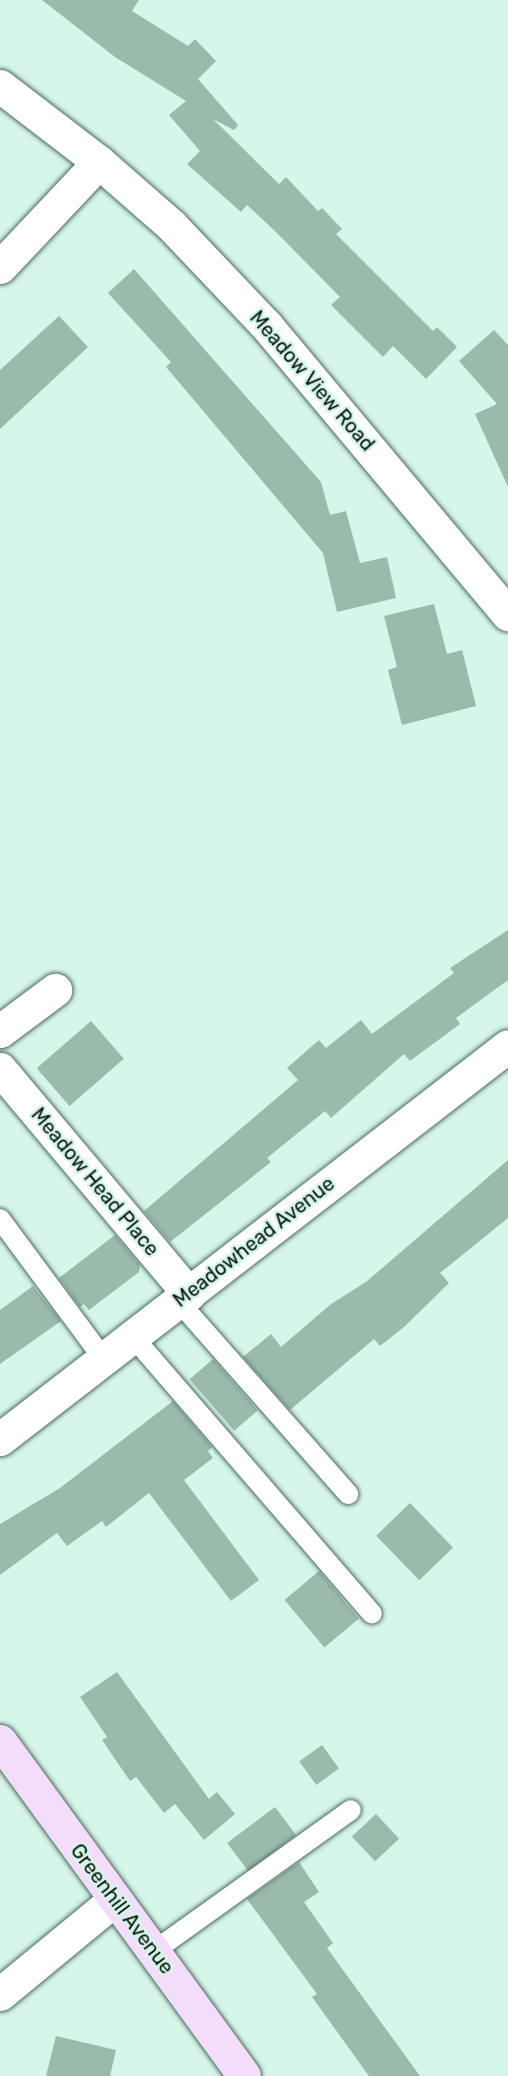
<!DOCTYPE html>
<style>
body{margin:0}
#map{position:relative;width:508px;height:2076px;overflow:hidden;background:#d5f6e8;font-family:Rubik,sans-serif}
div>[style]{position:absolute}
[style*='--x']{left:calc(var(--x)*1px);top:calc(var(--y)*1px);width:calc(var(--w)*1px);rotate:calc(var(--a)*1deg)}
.building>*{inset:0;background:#9abaac;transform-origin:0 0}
.roads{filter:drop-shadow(0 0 2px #4d6a5e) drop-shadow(0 0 2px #4d6a5e)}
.lane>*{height:20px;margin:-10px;padding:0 10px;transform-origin:10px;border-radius:10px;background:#fff}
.street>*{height:33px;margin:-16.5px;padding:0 16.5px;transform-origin:16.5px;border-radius:16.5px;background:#fff}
.secondary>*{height:33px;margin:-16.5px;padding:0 16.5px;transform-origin:16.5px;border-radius:16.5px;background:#f4ddfa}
span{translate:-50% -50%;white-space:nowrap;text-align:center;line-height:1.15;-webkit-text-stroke:5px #d5f6e8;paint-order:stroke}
.street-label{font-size:20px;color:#0a1611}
</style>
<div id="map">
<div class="building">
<i style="clip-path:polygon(42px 0,139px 0,132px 11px,188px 46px,195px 39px,216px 61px,198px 79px,238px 125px,234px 130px,213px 119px,279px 184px,286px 177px,318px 211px,322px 208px,342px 229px,336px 234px,433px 331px,437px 327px,457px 347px,426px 379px,393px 346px,383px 357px,331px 305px,340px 297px,275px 231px,247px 205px,241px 212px,187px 164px,200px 151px,169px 115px,186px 101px,115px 57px)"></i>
<i style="clip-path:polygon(134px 269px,321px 482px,330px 515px,346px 511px,360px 563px,387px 557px,396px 598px,337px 612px,323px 553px,166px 367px,171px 362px,108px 293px)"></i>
<i style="clip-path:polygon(59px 316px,88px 347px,0 429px,0 370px)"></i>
<i style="clip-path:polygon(494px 330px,508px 345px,508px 487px,475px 414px,497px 404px,459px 361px)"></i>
<i style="clip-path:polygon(434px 604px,447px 654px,462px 650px,476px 706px,402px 725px,388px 670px,397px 667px,384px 616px)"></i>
<i style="clip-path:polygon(508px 930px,508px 980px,456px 1018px,460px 1024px,410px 1061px,404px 1054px,331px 1118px,325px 1111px,267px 1158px,271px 1162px,170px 1242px,144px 1211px,298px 1080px,287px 1068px,319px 1040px,326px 1048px,361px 1020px,372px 1034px,454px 973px,450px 968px)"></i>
<i style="left:91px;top:1021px;width:50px;height:72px;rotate:49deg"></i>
<i style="clip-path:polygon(508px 1160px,508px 1218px,440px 1273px,449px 1283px,404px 1327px,380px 1346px,374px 1339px,290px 1410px,243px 1357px,271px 1334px,281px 1347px,331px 1304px,366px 1282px)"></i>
<i style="clip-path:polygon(115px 1235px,140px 1265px,139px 1272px,89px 1310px,84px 1304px,80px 1307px,59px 1278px)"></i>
<i style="clip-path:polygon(33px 1286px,61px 1321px,0 1364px,0 1310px)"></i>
<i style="left:213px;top:1359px;width:68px;height:31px;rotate:49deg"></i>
<i style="clip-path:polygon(173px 1401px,212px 1447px,208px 1451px,213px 1458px,184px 1480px,259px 1580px,231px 1601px,149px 1493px,106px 1527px,102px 1521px,67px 1546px,57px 1533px,0 1575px,0 1524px,60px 1488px)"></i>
<i style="left:410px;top:1503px;width:62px;height:47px;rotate:46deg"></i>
<i style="left:319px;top:1571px;width:62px;height:45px;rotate:50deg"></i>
<i style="clip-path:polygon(117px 1672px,209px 1799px,217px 1792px,235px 1814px,204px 1840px,175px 1804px,164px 1813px,136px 1777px,130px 1781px,102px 1740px,107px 1737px,80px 1697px)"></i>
<i style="left:322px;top:1745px;width:29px;height:28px;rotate:54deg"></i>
<i style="left:275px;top:1807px;width:35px;height:60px;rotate:53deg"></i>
<i style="left:376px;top:1814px;width:34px;height:33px;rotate:47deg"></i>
<i style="clip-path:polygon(299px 1862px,319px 1892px,304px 1902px,333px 1943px,327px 1948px,420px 2076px,369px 2076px,312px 1997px,317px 1994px,247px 1899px)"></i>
<i style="clip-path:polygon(56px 2036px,116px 2050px,110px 2076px,46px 2076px)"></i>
</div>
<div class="roads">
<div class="lane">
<i style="--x:0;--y:1219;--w:177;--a:53.5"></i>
<i style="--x:179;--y:1302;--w:256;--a:48.6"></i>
<i style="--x:134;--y:1338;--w:364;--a:49.2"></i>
<i style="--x:154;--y:1951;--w:242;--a:-35.6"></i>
</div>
<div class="street">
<i style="--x:0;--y:86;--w:125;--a:37.5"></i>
<i style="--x:99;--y:162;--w:97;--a:41.2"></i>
<i style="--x:172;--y:226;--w:137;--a:46.5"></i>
<i style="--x:266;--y:325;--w:377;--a:50.1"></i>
<i style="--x:0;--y:267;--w:144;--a:-46.7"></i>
<i style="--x:0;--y:1031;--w:69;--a:-36.7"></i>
<i style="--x:0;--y:1069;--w:294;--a:50"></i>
<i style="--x:0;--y:1439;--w:642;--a:-37.73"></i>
<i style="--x:0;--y:1994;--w:148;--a:-39.5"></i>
</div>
<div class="secondary">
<i style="--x:0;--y:1741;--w:414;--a:53.9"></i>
</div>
</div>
<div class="street-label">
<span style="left:312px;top:381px;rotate:49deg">Meadow View Road</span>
<span style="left:95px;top:1182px;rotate:50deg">Meadow Head Place</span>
<span style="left:254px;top:1242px;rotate:-38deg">Meadowhead Avenue</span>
<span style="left:122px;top:1909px;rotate:53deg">Greenhill Avenue</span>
</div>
</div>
